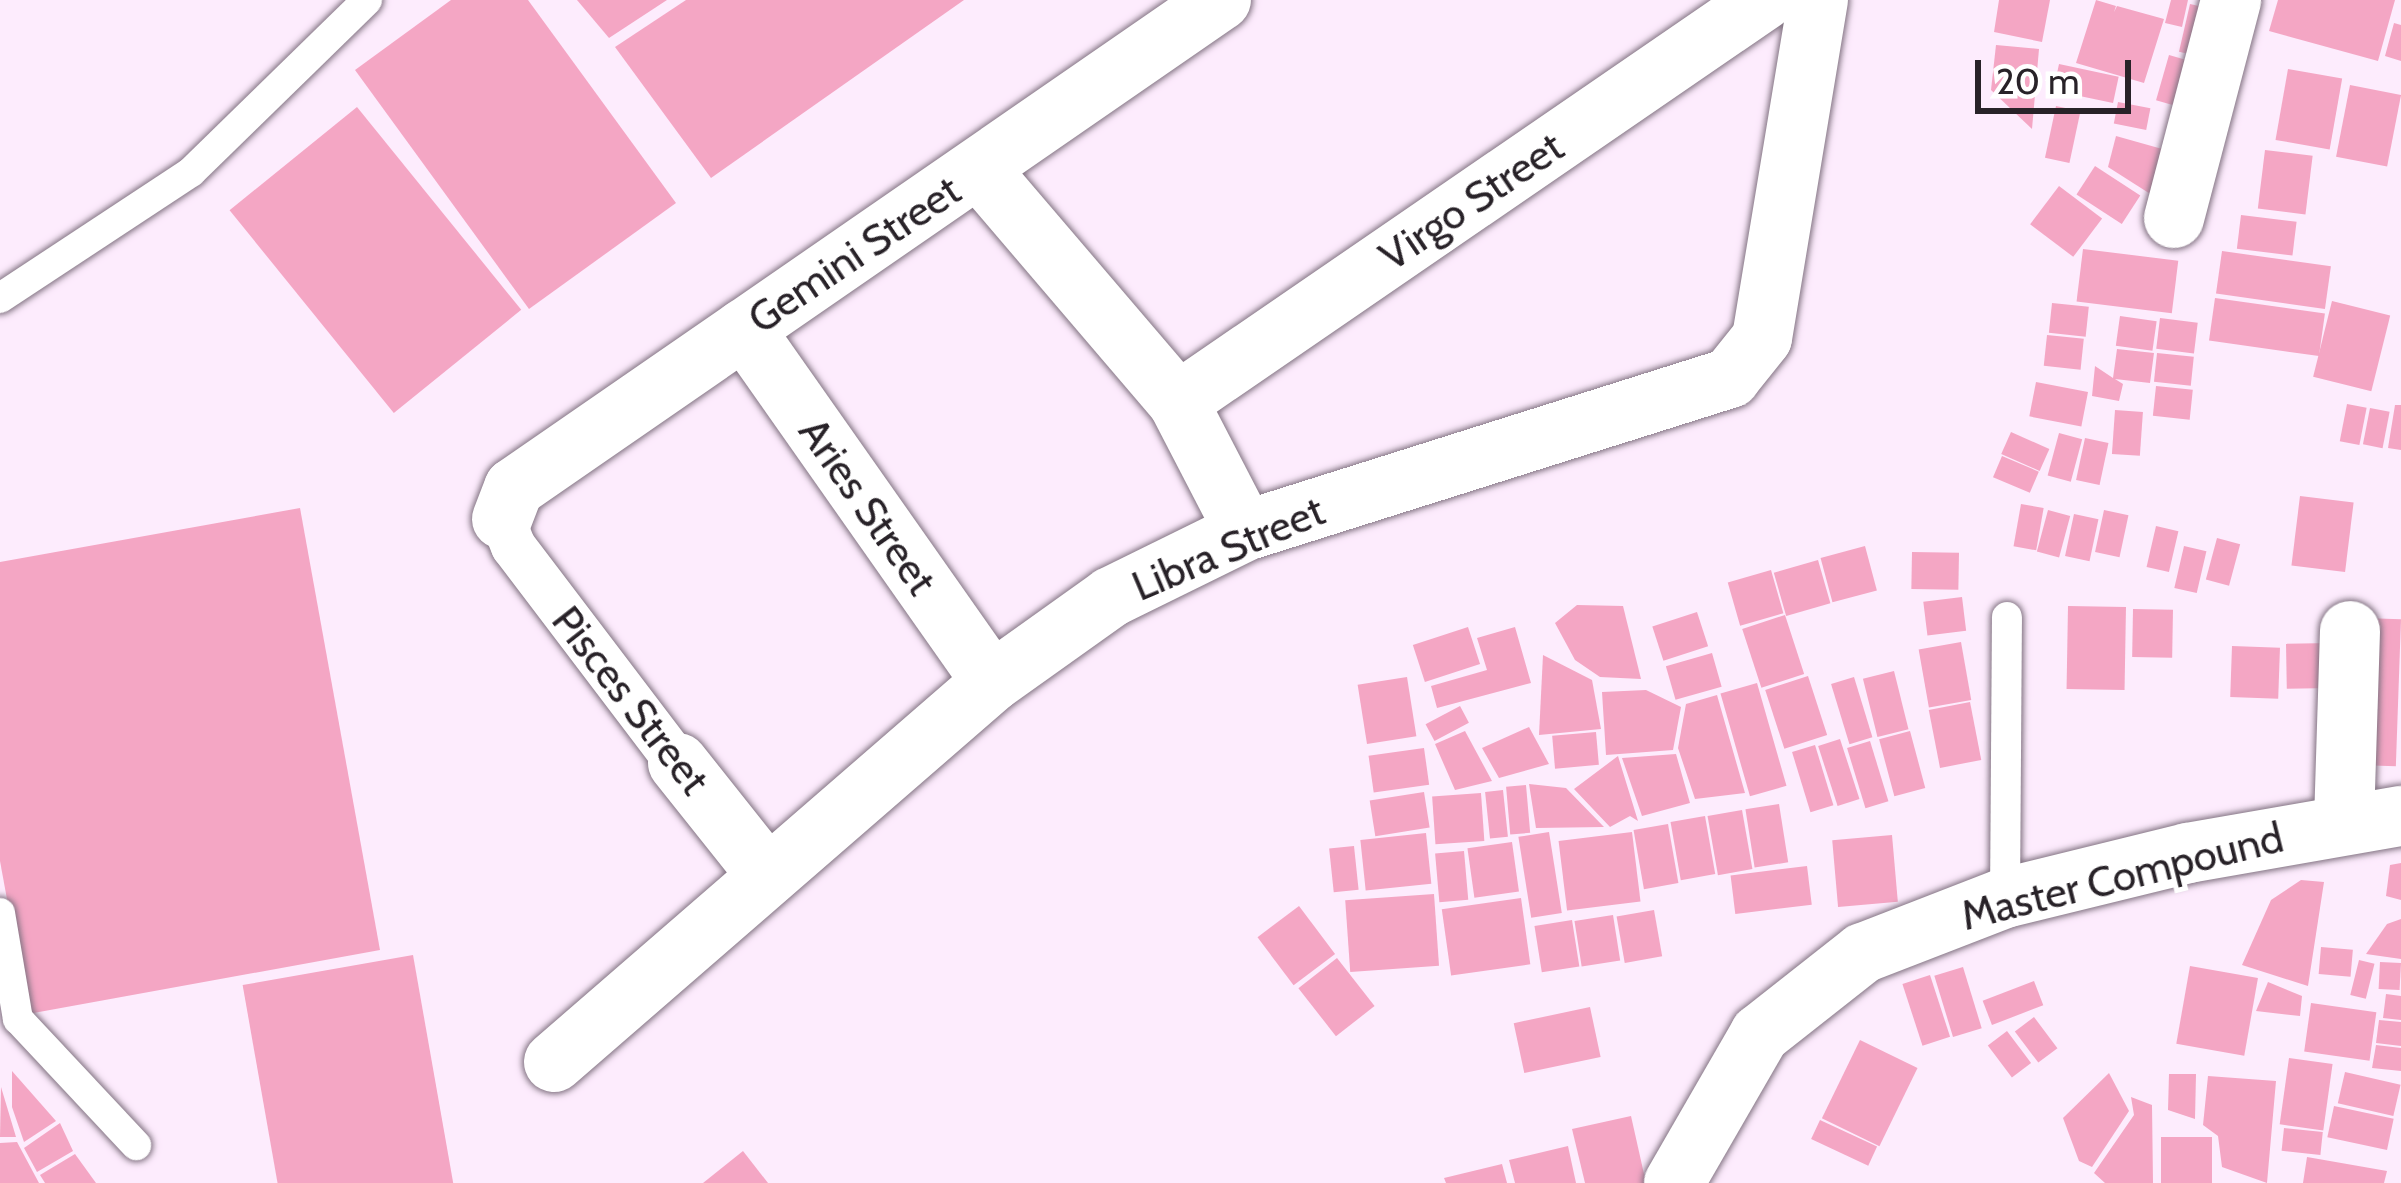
<!DOCTYPE html>
<style>
body{margin:0}
#map{position:relative;width:2401px;height:1183px;overflow:hidden;background:#fdecfd;font-family:Cabin,sans-serif}
div>[style]{position:absolute}
[style*='--x']{left:calc(var(--x)*1px);top:calc(var(--y)*1px);width:calc(var(--w)*1px);rotate:calc(var(--a)*1deg)}
.building>*{inset:0;background:#f4a6c4;transform-origin:0 0}
.roads{filter:drop-shadow(0 0 3px #837483) drop-shadow(0 0 3px #837483)}
.service>*{height:30px;margin:-15px;padding:0 15px;transform-origin:15px;border-radius:15px;background:#fff}
.pedestrian>*{height:45px;margin:-22.5px;padding:0 22.5px;transform-origin:22.5px;border-radius:22.5px;background:#fff}
.minor>*{height:60px;margin:-30px;padding:0 30px;transform-origin:30px;border-radius:30px;background:#fff}
span{translate:-50% -50%;white-space:nowrap;text-align:center;line-height:1.15;-webkit-text-stroke:10px #fff;paint-order:stroke}
.street-label{font-size:42px;color:#282228}
.scale{position:absolute;left:1975px;top:60px;width:156px;height:54px;box-sizing:border-box;border:6px solid #282228;border-top:0;padding-left:15px;font-size:36px;line-height:42px;white-space:nowrap;color:#282228;-webkit-text-stroke:9px #fff;paint-order:stroke}
</style>
<div id="map">
<div class="building">
<i style="clip-path:polygon(451px 0,528px 0,676px 203px,529px 309px,355px 70px)"></i>
<i style="clip-path:polygon(577px 0,667px 0,609px 38px)"></i>
<i style="clip-path:polygon(686px 0,964px 0,711px 178px,615px 47px)"></i>
<i style="clip-path:polygon(1999px 0,2050px 0,2042px 42px,1994px 32px)"></i>
<i style="clip-path:polygon(2096px 0,2116px 6px,2114px 12px,2117px 6px,2164px 19px,2144px 83px,2076px 63px)"></i>
<i style="clip-path:polygon(2171px 0,2188px 0,2182px 27px,2165px 23px)"></i>
<i style="clip-path:polygon(2278px 0,2395px 0,2378px 61px,2269px 31px)"></i>
<i style="left:2190px;top:4px;width:40px;height:49px;rotate:13deg"></i>
<i style="clip-path:polygon(2394px 23px,2401px 25px,2401px 61px,2385px 56px)"></i>
<i style="clip-path:polygon(1996px 45px,2039px 49px,2032px 129px,1991px 90px)"></i>
<i style="left:2169px;top:55px;width:47px;height:47px;rotate:16deg"></i>
<i style="left:2059px;top:64px;width:61px;height:27px;rotate:12deg"></i>
<i style="left:2288px;top:69px;width:55px;height:72px;rotate:10deg"></i>
<i style="left:2350px;top:85px;width:52px;height:73px;rotate:11deg"></i>
<i style="left:2118px;top:102px;width:33px;height:22px;rotate:11deg"></i>
<i style="left:2056px;top:106px;width:25px;height:53px;rotate:12deg"></i>
<i style="left:357px;top:107px;width:261px;height:164px;rotate:51deg"></i>
<i style="clip-path:polygon(2116px 136px,2180px 154px,2166px 204px,2108px 167px)"></i>
<i style="left:2265px;top:150px;width:48px;height:59px;rotate:7deg"></i>
<i style="left:2095px;top:166px;width:54px;height:34px;rotate:33deg"></i>
<i style="left:2059px;top:186px;width:54px;height:48px;rotate:37deg"></i>
<i style="left:2241px;top:215px;width:56px;height:34px;rotate:7deg"></i>
<i style="left:2083px;top:249px;width:96px;height:53px;rotate:7deg"></i>
<i style="left:2222px;top:251px;width:110px;height:43px;rotate:8deg"></i>
<i style="left:2215px;top:298px;width:111px;height:43px;rotate:8deg"></i>
<i style="left:2332px;top:301px;width:60px;height:78px;rotate:14deg"></i>
<i style="left:2052px;top:303px;width:37px;height:30px;rotate:6deg"></i>
<i style="left:2120px;top:316px;width:37px;height:30px;rotate:8deg"></i>
<i style="left:2160px;top:318px;width:38px;height:31px;rotate:7deg"></i>
<i style="left:2047px;top:335px;width:37px;height:31px;rotate:6deg"></i>
<i style="clip-path:polygon(2117px 349px,2154px 353px,2150px 383px,2115px 379px,2123px 384px,2119px 401px,2092px 396px,2095px 366px,2113px 378px)"></i>
<i style="left:2157px;top:353px;width:37px;height:29px;rotate:6deg"></i>
<i style="left:2036px;top:382px;width:53px;height:35px;rotate:11deg"></i>
<i style="left:2156px;top:386px;width:37px;height:30px;rotate:6deg"></i>
<i style="left:2347px;top:404px;width:20px;height:38px;rotate:11deg"></i>
<i style="clip-path:polygon(2395px 405px,2401px 405px,2401px 450px,2388px 448px)"></i>
<i style="left:2370px;top:408px;width:20px;height:37px;rotate:11deg"></i>
<i style="left:2115px;top:410px;width:28px;height:44px;rotate:4deg"></i>
<i style="left:2011px;top:432px;width:42px;height:24px;rotate:24deg"></i>
<i style="left:2059px;top:433px;width:24px;height:44px;rotate:15deg"></i>
<i style="left:2085px;top:438px;width:24px;height:43px;rotate:12deg"></i>
<i style="left:2002px;top:456px;width:40px;height:23px;rotate:23deg"></i>
<i style="left:2300px;top:496px;width:54px;height:70px;rotate:7deg"></i>
<i style="left:2021px;top:504px;width:23px;height:43px;rotate:10deg"></i>
<i style="clip-path:polygon(300px 508px,380px 950px,28px 1014px,0 861px,0 562px)"></i>
<i style="left:2048px;top:510px;width:23px;height:43px;rotate:15deg"></i>
<i style="left:2104px;top:510px;width:25px;height:43px;rotate:12deg"></i>
<i style="left:2074px;top:514px;width:25px;height:43px;rotate:12deg"></i>
<i style="left:2156px;top:526px;width:23px;height:42px;rotate:13deg"></i>
<i style="left:2217px;top:538px;width:24px;height:43px;rotate:15deg"></i>
<i style="left:1865px;top:546px;width:46px;height:46px;rotate:75deg"></i>
<i style="left:2184px;top:546px;width:23px;height:43px;rotate:13deg"></i>
<i style="left:1912px;top:552px;width:47px;height:37px;rotate:1deg"></i>
<i style="left:1818px;top:560px;width:45px;height:46px;rotate:74deg"></i>
<i style="left:1771px;top:570px;width:45px;height:45px;rotate:74deg"></i>
<i style="left:1962px;top:597px;width:34px;height:39px;rotate:83deg"></i>
<i style="clip-path:polygon(1577px 605px,1623px 606px,1641px 679px,1600px 677px,1575px 660px,1555px 623px)"></i>
<i style="left:2068px;top:606px;width:58px;height:83px;rotate:1deg"></i>
<i style="left:2133px;top:609px;width:40px;height:48px;rotate:1deg"></i>
<i style="left:1697px;top:612px;width:36px;height:47px;rotate:72deg"></i>
<i style="left:1785px;top:615px;width:62px;height:45px;rotate:72deg"></i>
<i style="left:2363px;top:618px;width:38px;height:147px;rotate:2deg"></i>
<i style="left:1468px;top:627px;width:39px;height:58px;rotate:72deg"></i>
<i style="clip-path:polygon(1515px 627px,1531px 683px,1437px 708px,1431px 686px,1487px 670px,1477px 638px)"></i>
<i style="left:1961px;top:642px;width:59px;height:43px;rotate:80deg"></i>
<i style="left:2332px;top:643px;width:45px;height:46px;rotate:89deg"></i>
<i style="left:2232px;top:646px;width:48px;height:51px;rotate:2deg"></i>
<i style="left:1712px;top:653px;width:35px;height:48px;rotate:74deg"></i>
<i style="clip-path:polygon(1543px 655px,1592px 680px,1601px 729px,1539px 735px)"></i>
<i style="left:1894px;top:671px;width:60px;height:32px;rotate:76deg"></i>
<i style="left:1808px;top:676px;width:62px;height:45px;rotate:72deg"></i>
<i style="left:1407px;top:677px;width:60px;height:50px;rotate:81deg"></i>
<i style="left:1854px;top:677px;width:63px;height:24px;rotate:73deg"></i>
<i style="left:1757px;top:683px;width:107px;height:38px;rotate:74deg"></i>
<i style="clip-path:polygon(1646px 690px,1681px 707px,1673px 750px,1606px 755px,1602px 692px)"></i>
<i style="clip-path:polygon(1717px 695px,1745px 793px,1695px 799px,1678px 748px,1686px 704px)"></i>
<i style="left:1970px;top:702px;width:59px;height:42px;rotate:79deg"></i>
<i style="left:1460px;top:706px;width:19px;height:39px;rotate:62deg"></i>
<i style="clip-path:polygon(1529px 727px,1549px 764px,1499px 778px,1482px 748px)"></i>
<i style="clip-path:polygon(1465px 731px,1492px 781px,1455px 790px,1435px 744px)"></i>
<i style="left:1910px;top:731px;width:59px;height:32px;rotate:75deg"></i>
<i style="left:1596px;top:732px;width:33px;height:44px;rotate:85deg"></i>
<i style="left:1840px;top:739px;width:63px;height:23px;rotate:72deg"></i>
<i style="left:1870px;top:741px;width:63px;height:24px;rotate:73deg"></i>
<i style="left:1815px;top:745px;width:63px;height:24px;rotate:73deg"></i>
<i style="left:1424px;top:748px;width:37px;height:56px;rotate:82deg"></i>
<i style="clip-path:polygon(1676px 754px,1690px 803px,1642px 816px,1622px 758px)"></i>
<i style="clip-path:polygon(1618px 756px,1638px 821px,1630px 816px,1610px 827px,1574px 789px)"></i>
<i style="clip-path:polygon(1529px 784px,1566px 788px,1604px 827px,1536px 828px)"></i>
<i style="left:1526px;top:785px;width:48px;height:20px;rotate:85deg"></i>
<i style="left:1503px;top:790px;width:47px;height:18px;rotate:84deg"></i>
<i style="left:1424px;top:792px;width:36px;height:55px;rotate:81deg"></i>
<i style="left:1481px;top:793px;width:48px;height:49px;rotate:86deg"></i>
<i style="left:1779px;top:804px;width:59px;height:34px;rotate:81deg"></i>
<i style="left:1742px;top:810px;width:60px;height:35px;rotate:80deg"></i>
<i style="left:1705px;top:816px;width:59px;height:35px;rotate:80deg"></i>
<i style="left:1668px;top:824px;width:60px;height:35px;rotate:80deg"></i>
<i style="left:1549px;top:832px;width:82px;height:31px;rotate:81deg"></i>
<i style="left:1632px;top:832px;width:70px;height:74px;rotate:83deg"></i>
<i style="left:1426px;top:833px;width:51px;height:66px;rotate:84deg"></i>
<i style="left:1892px;top:835px;width:67px;height:60px;rotate:85deg"></i>
<i style="left:1512px;top:842px;width:50px;height:45px;rotate:82deg"></i>
<i style="left:1354px;top:846px;width:44px;height:25px;rotate:84deg"></i>
<i style="left:1464px;top:851px;width:49px;height:29px;rotate:85deg"></i>
<i style="clip-path:polygon(2401px 863px,2401px 900px,2386px 896px,2390px 865px)"></i>
<i style="left:1807px;top:866px;width:39px;height:77px;rotate:83deg"></i>
<i style="clip-path:polygon(2301px 880px,2324px 882px,2308px 986px,2242px 965px,2271px 900px)"></i>
<i style="left:1434px;top:894px;width:72px;height:89px;rotate:86deg"></i>
<i style="left:1521px;top:898px;width:67px;height:80px;rotate:82deg"></i>
<i style="left:1299px;top:906px;width:60px;height:52px;rotate:53deg"></i>
<i style="left:1654px;top:910px;width:47px;height:38px;rotate:80deg"></i>
<i style="left:1613px;top:915px;width:46px;height:39px;rotate:81deg"></i>
<i style="clip-path:polygon(2401px 919px,2401px 959px,2366px 954px,2387px 924px)"></i>
<i style="left:1572px;top:920px;width:47px;height:38px;rotate:81deg"></i>
<i style="left:2321px;top:947px;width:32px;height:27px;rotate:5deg"></i>
<i style="left:413px;top:955px;width:232px;height:173px;rotate:80deg"></i>
<i style="left:1337px;top:958px;width:61px;height:49px;rotate:52deg"></i>
<i style="left:2359px;top:960px;width:16px;height:36px;rotate:14deg"></i>
<i style="left:2380px;top:962px;width:21px;height:27px;rotate:3deg"></i>
<i style="left:2190px;top:966px;width:69px;height:79px;rotate:10deg"></i>
<i style="left:1963px;top:967px;width:64px;height:30px;rotate:73deg"></i>
<i style="left:1930px;top:975px;width:65px;height:29px;rotate:72deg"></i>
<i style="left:2034px;top:981px;width:26px;height:55px;rotate:69deg"></i>
<i style="clip-path:polygon(2268px 982px,2302px 996px,2300px 1016px,2256px 1011px)"></i>
<i style="clip-path:polygon(2386px 994px,2401px 996px,2401px 1020px,2383px 1018px)"></i>
<i style="left:2311px;top:1003px;width:66px;height:49px;rotate:8deg"></i>
<i style="left:1590px;top:1007px;width:51px;height:78px;rotate:78deg"></i>
<i style="left:2034px;top:1017px;width:39px;height:24px;rotate:53deg"></i>
<i style="clip-path:polygon(2379px 1020px,2401px 1022px,2401px 1046px,2376px 1043px)"></i>
<i style="left:2007px;top:1031px;width:40px;height:24px;rotate:53deg"></i>
<i style="left:1860px;top:1040px;width:64px;height:87px;rotate:26deg"></i>
<i style="clip-path:polygon(2376px 1045px,2401px 1048px,2401px 1071px,2372px 1068px)"></i>
<i style="left:2289px;top:1058px;width:44px;height:67px;rotate:8deg"></i>
<i style="clip-path:polygon(12px 1071px,56px 1121px,24px 1142px,12px 1107px)"></i>
<i style="left:2345px;top:1072px;width:57px;height:32px;rotate:13deg"></i>
<i style="clip-path:polygon(2109px 1073px,2129px 1111px,2092px 1167px,2079px 1161px,2063px 1118px)"></i>
<i style="clip-path:polygon(2169px 1074px,2196px 1074px,2195px 1119px,2168px 1110px)"></i>
<i style="clip-path:polygon(2208px 1076px,2276px 1081px,2267px 1183px,2222px 1167px,2218px 1136px,2203px 1125px)"></i>
<i style="clip-path:polygon(1px 1087px,16px 1137px,0 1137px)"></i>
<i style="clip-path:polygon(2131px 1097px,2152px 1105px,2153px 1183px,2105px 1183px,2094px 1173px,2134px 1115px)"></i>
<i style="left:2334px;top:1106px;width:61px;height:32px;rotate:12deg"></i>
<i style="clip-path:polygon(1631px 1116px,1646px 1183px,1585px 1183px,1572px 1129px)"></i>
<i style="left:1820px;top:1120px;width:63px;height:21px;rotate:25deg"></i>
<i style="clip-path:polygon(60px 1123px,73px 1151px,37px 1172px,24px 1148px)"></i>
<i style="left:2284px;top:1128px;width:39px;height:23px;rotate:6deg"></i>
<i style="left:2161px;top:1137px;width:51px;height:46px"></i>
<i style="clip-path:polygon(17px 1142px,39px 1183px,0 1183px,0 1143px)"></i>
<i style="clip-path:polygon(1568px 1146px,1576px 1183px,1515px 1183px,1509px 1160px)"></i>
<i style="clip-path:polygon(743px 1151px,768px 1183px,703px 1183px)"></i>
<i style="clip-path:polygon(75px 1154px,96px 1183px,45px 1183px,40px 1175px)"></i>
<i style="clip-path:polygon(2307px 1157px,2387px 1171px,2384px 1183px,2303px 1183px)"></i>
<i style="clip-path:polygon(1502px 1164px,1507px 1183px,1446px 1183px,1444px 1178px)"></i>
</div>
<div class="roads">
<div class="service">
<i style="--x:0;--y:298;--w:229;--a:-33.4"></i>
<i style="--x:191;--y:172;--w:246;--a:-44.3"></i>
<i style="--x:2005;--y:898;--w:281;--a:-89.6"></i>
<i style="--x:0;--y:913;--w:108;--a:80.4"></i>
<i style="--x:18;--y:1019;--w:173;--a:46.9"></i>
</div>
<div class="pedestrian">
<i style="--x:502;--y:519;--w:29;--a:68"></i>
<i style="--x:513;--y:546;--w:273;--a:52.8"></i>
</div>
<div class="minor">
<i style="--x:979;--y:169;--w:306;--a:49.5"></i>
<i style="--x:1178;--y:402;--w:145;--a:62.6"></i>
<i style="--x:2174;--y:218;--w:225;--a:-75.3"></i>
<i style="--x:744;--y:329;--w:431;--a:54.9"></i>
<i style="--x:1178;--y:402;--w:711;--a:-34.45"></i>
<i style="--x:502;--y:519;--w:33;--a:-69"></i>
<i style="--x:514;--y:488;--w:859;--a:-34.62"></i>
<i style="--x:678;--y:763;--w:144;--a:51.5"></i>
<i style="--x:2344;--y:822;--w:191;--a:-88.2"></i>
<i style="--x:554;--y:1062;--w:580;--a:-40.94"></i>
<i style="--x:992;--y:682;--w:146;--a:-35.5"></i>
<i style="--x:1111;--y:597;--w:149;--a:-26.2"></i>
<i style="--x:1245;--y:531;--w:509;--a:-17.51"></i>
<i style="--x:1730;--y:378;--w:51;--a:-51.3"></i>
<i style="--x:1762;--y:338;--w:343;--a:-80.6"></i>
<i style="--x:1674;--y:1183;--w:172;--a:-60"></i>
<i style="--x:1760;--y:1034;--w:131;--a:-38.2"></i>
<i style="--x:1863;--y:953;--w:152;--a:-21.2"></i>
<i style="--x:2005;--y:898;--w:188;--a:-13.8"></i>
<i style="--x:2188;--y:853;--w:216;--a:-9.9"></i>
</div>
</div>
<div class="street-label">
<span style="left:1471px;top:201px;rotate:-34deg">Virgo Street</span>
<span style="left:854px;top:254px;rotate:-34deg">Gemini Street</span>
<span style="left:868px;top:506px;rotate:55deg">Aries Street</span>
<span style="left:1228px;top:548px;rotate:-23deg">Libra Street</span>
<span style="left:631px;top:700px;rotate:52deg">Pisces Street</span>
<span style="left:2122px;top:876px;rotate:-14deg">Master Compound</span>
</div>
<div class="scale">20 m</div>
</div>
